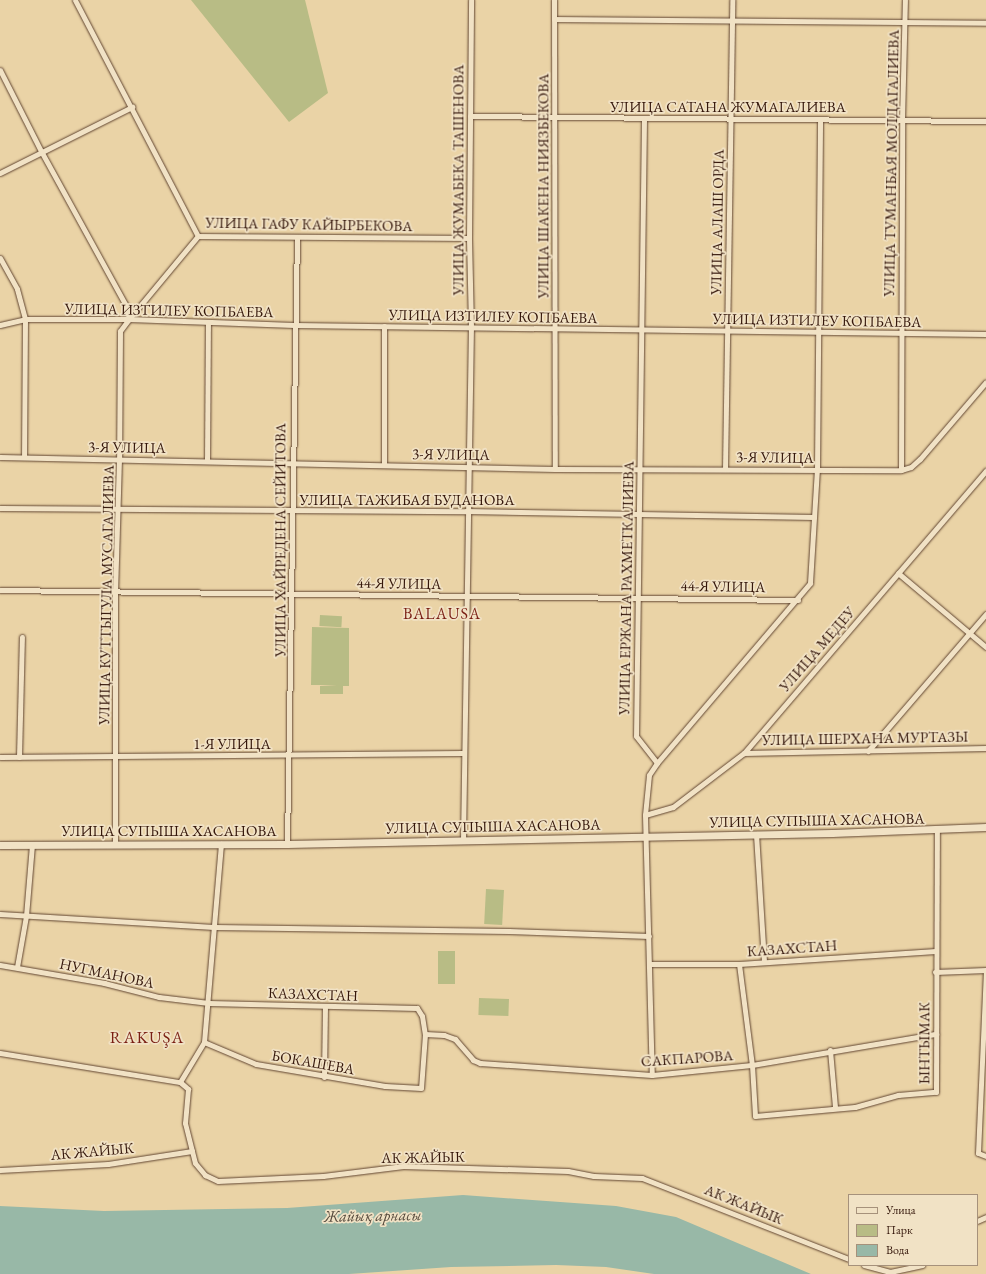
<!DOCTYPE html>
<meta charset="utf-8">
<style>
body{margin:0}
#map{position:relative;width:986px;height:1274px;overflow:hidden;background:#ead3a6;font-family:"EB Garamond",serif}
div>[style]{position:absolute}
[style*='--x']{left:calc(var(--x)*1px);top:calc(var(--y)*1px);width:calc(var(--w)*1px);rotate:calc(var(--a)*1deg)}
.green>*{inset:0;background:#b8bc85;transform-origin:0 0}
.water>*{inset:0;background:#98b8a7}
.roads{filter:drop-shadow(0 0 1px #624632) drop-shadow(0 0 1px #624632)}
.street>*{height:5px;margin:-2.5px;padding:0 2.5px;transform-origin:2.5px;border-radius:2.5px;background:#f1e2c5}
.secondary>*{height:7px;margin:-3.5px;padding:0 3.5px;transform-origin:3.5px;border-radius:3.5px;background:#f1e2c5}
span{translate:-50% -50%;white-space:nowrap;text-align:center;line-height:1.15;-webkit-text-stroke:3.5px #f1e2c5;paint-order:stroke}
.street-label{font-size:15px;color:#35170b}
.neighbourhood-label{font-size:16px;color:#7a1f14;letter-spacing:1px}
.water-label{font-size:16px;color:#53473a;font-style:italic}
.quarter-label{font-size:17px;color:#7a1f14;letter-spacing:1px}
.legend{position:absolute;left:848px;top:1194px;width:130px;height:72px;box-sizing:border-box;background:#f1e2c5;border:1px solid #a6917b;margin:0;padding:5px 7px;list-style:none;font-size:12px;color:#35170b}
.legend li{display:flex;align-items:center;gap:8px;height:20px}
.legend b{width:20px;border:1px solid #a6917b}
</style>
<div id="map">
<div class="green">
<i style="clip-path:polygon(191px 0,305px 0,328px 93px,289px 122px)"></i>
<i style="left:320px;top:615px;width:22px;height:11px;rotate:3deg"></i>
<i style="clip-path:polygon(312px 627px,349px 628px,349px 686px,343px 686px,343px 694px,320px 694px,320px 686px,337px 685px,311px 685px)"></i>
<i style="left:486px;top:889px;width:18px;height:35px;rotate:3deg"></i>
<i style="left:438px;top:951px;width:17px;height:33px"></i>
<i style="left:479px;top:998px;width:30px;height:17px;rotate:2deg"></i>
</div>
<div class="water">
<i style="clip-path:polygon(463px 1195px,616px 1206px,676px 1217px,811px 1274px,654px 1274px,606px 1267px,556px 1265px,451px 1267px,349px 1274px,0 1274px,0 1206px,104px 1211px,287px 1208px)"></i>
</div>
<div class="roads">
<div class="street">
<i style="--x:75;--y:0;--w:266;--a:62.5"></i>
<i style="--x:198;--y:236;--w:271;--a:0.4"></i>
<i style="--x:554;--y:0;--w:469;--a:89.9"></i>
<i style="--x:554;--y:19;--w:432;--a:0.5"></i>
<i style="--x:0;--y:70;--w:91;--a:63.2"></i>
<i style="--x:41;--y:151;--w:175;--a:61.2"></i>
<i style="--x:125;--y:304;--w:16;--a:75"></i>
<i style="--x:129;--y:319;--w:15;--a:127"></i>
<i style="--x:120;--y:331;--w:128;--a:90.4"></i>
<i style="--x:119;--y:459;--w:131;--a:91.7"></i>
<i style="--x:115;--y:590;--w:254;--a:90"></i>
<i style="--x:470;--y:116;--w:516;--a:0.56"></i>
<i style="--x:644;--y:119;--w:617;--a:90.74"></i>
<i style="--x:636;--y:736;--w:34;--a:52"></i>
<i style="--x:657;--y:763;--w:14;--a:124"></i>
<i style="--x:649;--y:775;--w:40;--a:95.7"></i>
<i style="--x:645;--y:815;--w:260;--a:88.5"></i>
<i style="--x:0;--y:173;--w:148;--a:-26.6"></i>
<i style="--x:0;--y:258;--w:35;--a:61"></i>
<i style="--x:17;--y:289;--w:31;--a:75"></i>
<i style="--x:25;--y:319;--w:138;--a:90.4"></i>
<i style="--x:129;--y:319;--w:108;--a:-50.3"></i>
<i style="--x:0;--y:325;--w:26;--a:-13"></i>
<i style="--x:25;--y:319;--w:104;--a:0"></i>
<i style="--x:129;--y:319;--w:165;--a:2.1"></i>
<i style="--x:294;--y:325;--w:692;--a:0.75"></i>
<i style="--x:0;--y:457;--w:555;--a:1.24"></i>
<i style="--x:555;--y:469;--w:346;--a:0.2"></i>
<i style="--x:901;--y:470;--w:10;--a:-17"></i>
<i style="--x:911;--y:467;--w:12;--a:-42"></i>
<i style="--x:920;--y:459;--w:101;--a:-49.4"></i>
<i style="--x:207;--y:461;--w:138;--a:-89.6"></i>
<i style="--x:384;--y:465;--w:139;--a:-90"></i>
<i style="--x:725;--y:469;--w:469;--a:-89.1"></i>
<i style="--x:901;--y:470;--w:350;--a:-89.8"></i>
<i style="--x:902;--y:120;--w:120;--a:-88.6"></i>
<i style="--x:0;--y:508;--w:466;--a:0.4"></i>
<i style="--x:466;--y:511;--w:348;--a:1"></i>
<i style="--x:898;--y:573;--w:115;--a:40.1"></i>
<i style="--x:0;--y:590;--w:798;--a:0.72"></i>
<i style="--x:868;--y:751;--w:181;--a:-49.3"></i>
<i style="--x:744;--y:753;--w:242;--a:-1.2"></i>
<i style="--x:0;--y:757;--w:463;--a:-0.5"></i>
<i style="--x:19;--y:757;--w:120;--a:-88.6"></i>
<i style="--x:657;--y:763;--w:236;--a:-49.6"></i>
<i style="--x:810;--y:583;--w:113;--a:-86.5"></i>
<i style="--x:817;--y:470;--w:350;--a:-89.5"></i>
<i style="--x:645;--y:815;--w:29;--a:-16"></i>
<i style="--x:673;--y:807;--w:89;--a:-37.3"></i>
<i style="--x:744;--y:753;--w:372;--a:-49.4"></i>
<i style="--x:756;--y:834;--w:128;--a:86.4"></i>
<i style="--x:463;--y:840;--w:513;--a:-89.11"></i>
<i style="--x:471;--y:327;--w:89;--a:-91.3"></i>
<i style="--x:469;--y:238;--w:238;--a:-89.5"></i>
<i style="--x:287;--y:844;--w:607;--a:-89.06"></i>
<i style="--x:0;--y:914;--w:214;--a:3.5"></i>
<i style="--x:214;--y:927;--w:295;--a:0.8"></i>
<i style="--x:509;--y:931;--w:140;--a:2"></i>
<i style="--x:649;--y:964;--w:90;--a:0"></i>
<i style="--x:739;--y:964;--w:197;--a:-3.8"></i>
<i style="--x:739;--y:964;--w:102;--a:82.7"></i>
<i style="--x:752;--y:1065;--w:51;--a:86.6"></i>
<i style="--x:755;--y:1116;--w:100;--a:-5.1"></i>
<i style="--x:855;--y:1107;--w:45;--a:-15.6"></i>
<i style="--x:898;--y:1095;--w:38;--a:-5"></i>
<i style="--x:936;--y:1092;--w:262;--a:-89.8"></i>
<i style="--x:0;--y:965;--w:106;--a:9.8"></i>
<i style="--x:104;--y:983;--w:57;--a:14.3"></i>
<i style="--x:159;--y:997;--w:50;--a:6.8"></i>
<i style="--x:209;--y:1003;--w:208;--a:1.4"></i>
<i style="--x:417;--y:1008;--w:9;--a:58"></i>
<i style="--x:422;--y:1016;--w:18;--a:81"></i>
<i style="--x:425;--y:1034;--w:54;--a:94.2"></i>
<i style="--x:421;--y:1088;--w:36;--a:-177"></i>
<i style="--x:385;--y:1086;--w:131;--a:-170.3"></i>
<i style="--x:256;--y:1064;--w:56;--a:-157.1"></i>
<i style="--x:17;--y:967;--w:52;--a:-80"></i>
<i style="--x:26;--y:916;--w:71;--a:-85.2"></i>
<i style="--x:986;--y:970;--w:183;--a:92.5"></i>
<i style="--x:978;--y:1153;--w:9;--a:21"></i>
<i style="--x:935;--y:972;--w:51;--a:-2.2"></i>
<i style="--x:425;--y:1034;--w:19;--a:3"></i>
<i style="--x:444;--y:1035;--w:12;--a:20"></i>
<i style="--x:455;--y:1039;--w:28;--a:49"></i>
<i style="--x:473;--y:1060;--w:8;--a:23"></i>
<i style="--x:480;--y:1063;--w:172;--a:4"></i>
<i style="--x:652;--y:1075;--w:100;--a:-5.7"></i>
<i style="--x:752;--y:1065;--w:187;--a:-9.6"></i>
<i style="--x:830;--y:1050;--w:57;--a:85"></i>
<i style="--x:0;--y:1053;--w:182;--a:9.2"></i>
<i style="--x:180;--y:1082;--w:47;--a:-59"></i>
<i style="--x:204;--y:1042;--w:199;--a:-85.1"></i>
<i style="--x:324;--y:1077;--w:70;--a:-89.2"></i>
<i style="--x:180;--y:1082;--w:11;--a:41"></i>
<i style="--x:188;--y:1089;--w:34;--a:95"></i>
<i style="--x:185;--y:1123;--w:29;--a:76"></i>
<i style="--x:0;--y:1170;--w:108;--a:-3.2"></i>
<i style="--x:108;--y:1164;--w:85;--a:-8.8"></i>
<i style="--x:192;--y:1151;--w:12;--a:76"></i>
<i style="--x:195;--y:1163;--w:16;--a:50"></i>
<i style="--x:205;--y:1175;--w:14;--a:25"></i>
<i style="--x:218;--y:1181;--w:105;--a:-2.7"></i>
<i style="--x:323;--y:1176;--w:81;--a:-7.1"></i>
<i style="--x:403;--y:1166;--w:165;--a:1.7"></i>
<i style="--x:568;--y:1171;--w:26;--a:11"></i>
<i style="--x:594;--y:1176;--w:48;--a:2.4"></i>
<i style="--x:642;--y:1178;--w:222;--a:21.4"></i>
<i style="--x:977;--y:1221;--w:10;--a:-24"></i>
<i style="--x:864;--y:1265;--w:27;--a:15"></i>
<i style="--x:890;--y:1272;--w:33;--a:-12"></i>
</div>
<div class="secondary">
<i style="--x:0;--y:845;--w:287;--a:-0.2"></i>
<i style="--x:287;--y:844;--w:545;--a:-1.16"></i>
<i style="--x:832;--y:833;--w:154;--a:-2.2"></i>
</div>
</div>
<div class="street-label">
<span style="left:728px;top:107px">УЛИЦА САТАНА ЖУМАГАЛИЕВА</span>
<span style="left:891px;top:163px;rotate:-89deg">УЛИЦА ТУМАНБАЯ МОЛДАГАЛИЕВА</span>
<span style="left:458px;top:180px;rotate:-90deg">УЛИЦА ЖУМАБЕКА ТАШЕНОВА</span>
<span style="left:543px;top:186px;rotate:-90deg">УЛИЦА ШАКЕНА НИЯЗБЕКОВА</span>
<span style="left:717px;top:222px;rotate:-89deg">УЛИЦА АЛАШ ОРДА</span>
<span style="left:309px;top:224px;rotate:1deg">УЛИЦА ГАФУ КАЙЫРБЕКОВА</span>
<span style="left:169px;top:310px;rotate:1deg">УЛИЦА ИЗТИЛЕУ КОПБАЕВА</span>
<span style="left:493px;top:316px;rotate:1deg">УЛИЦА ИЗТИЛЕУ КОПБАЕВА</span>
<span style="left:817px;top:320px;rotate:1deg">УЛИЦА ИЗТИЛЕУ КОПБАЕВА</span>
<span style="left:127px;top:447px;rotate:1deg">3-Я УЛИЦА</span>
<span style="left:451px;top:454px;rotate:1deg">3-Я УЛИЦА</span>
<span style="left:775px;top:457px;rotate:1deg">3-Я УЛИЦА</span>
<span style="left:407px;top:500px">УЛИЦА ТАЖИБАЯ БУДАНОВА</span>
<span style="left:280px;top:540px;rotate:-90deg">УЛИЦА ХАЙРЕДЕНА СЕЙИТОВА</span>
<span style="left:399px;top:583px;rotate:1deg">44-Я УЛИЦА</span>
<span style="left:723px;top:586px;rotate:1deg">44-Я УЛИЦА</span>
<span style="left:626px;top:588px;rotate:-89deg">УЛИЦА ЕРЖАНА РАХМЕТКАЛИЕВА</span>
<span style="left:106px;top:595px;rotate:-89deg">УЛИЦА КУТТЫГУЛА МУСАГАЛИЕВА</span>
<span style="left:817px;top:649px;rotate:-49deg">УЛИЦА МЕДЕУ</span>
<span style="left:865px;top:738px;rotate:-1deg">УЛИЦА ШЕРХАНА МУРТАЗЫ</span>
<span style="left:232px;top:744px">1-Я УЛИЦА</span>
<span style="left:817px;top:820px;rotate:-1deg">УЛИЦА СУПЫША ХАСАНОВА</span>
<span style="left:493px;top:826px;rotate:-1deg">УЛИЦА СУПЫША ХАСАНОВА</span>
<span style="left:169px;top:831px">УЛИЦА СУПЫША ХАСАНОВА</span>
<span style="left:792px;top:948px;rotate:-4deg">КАЗАХСТАН</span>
<span style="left:107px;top:973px;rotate:12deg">НУГМАНОВА</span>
<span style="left:313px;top:994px;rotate:2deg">КАЗАХСТАН</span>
<span style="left:924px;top:1043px;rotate:-90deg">ЫНТЫМАК</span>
<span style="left:687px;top:1058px;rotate:-4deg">САКПАРОВА</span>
<span style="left:313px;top:1062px;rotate:10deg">БОКАШЕВА</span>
<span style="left:92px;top:1151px;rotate:-5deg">АК ЖАЙЫК</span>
<span style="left:423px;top:1157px;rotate:-1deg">АК ЖАЙЫК</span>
<span style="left:744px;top:1204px;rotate:22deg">АК ЖАЙЫК</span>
</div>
<div class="neighbourhood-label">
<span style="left:442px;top:614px">BALAUSA</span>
</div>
<div class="water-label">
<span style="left:373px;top:1216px;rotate:-1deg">Жайық арнасы</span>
</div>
<div class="quarter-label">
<span style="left:147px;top:1038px">RAKUŞA</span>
</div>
<ul class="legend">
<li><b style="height:5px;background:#f1e2c5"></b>Улица</li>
<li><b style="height:11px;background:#b8bc85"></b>Парк</li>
<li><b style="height:11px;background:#98b8a7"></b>Вода</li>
</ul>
</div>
